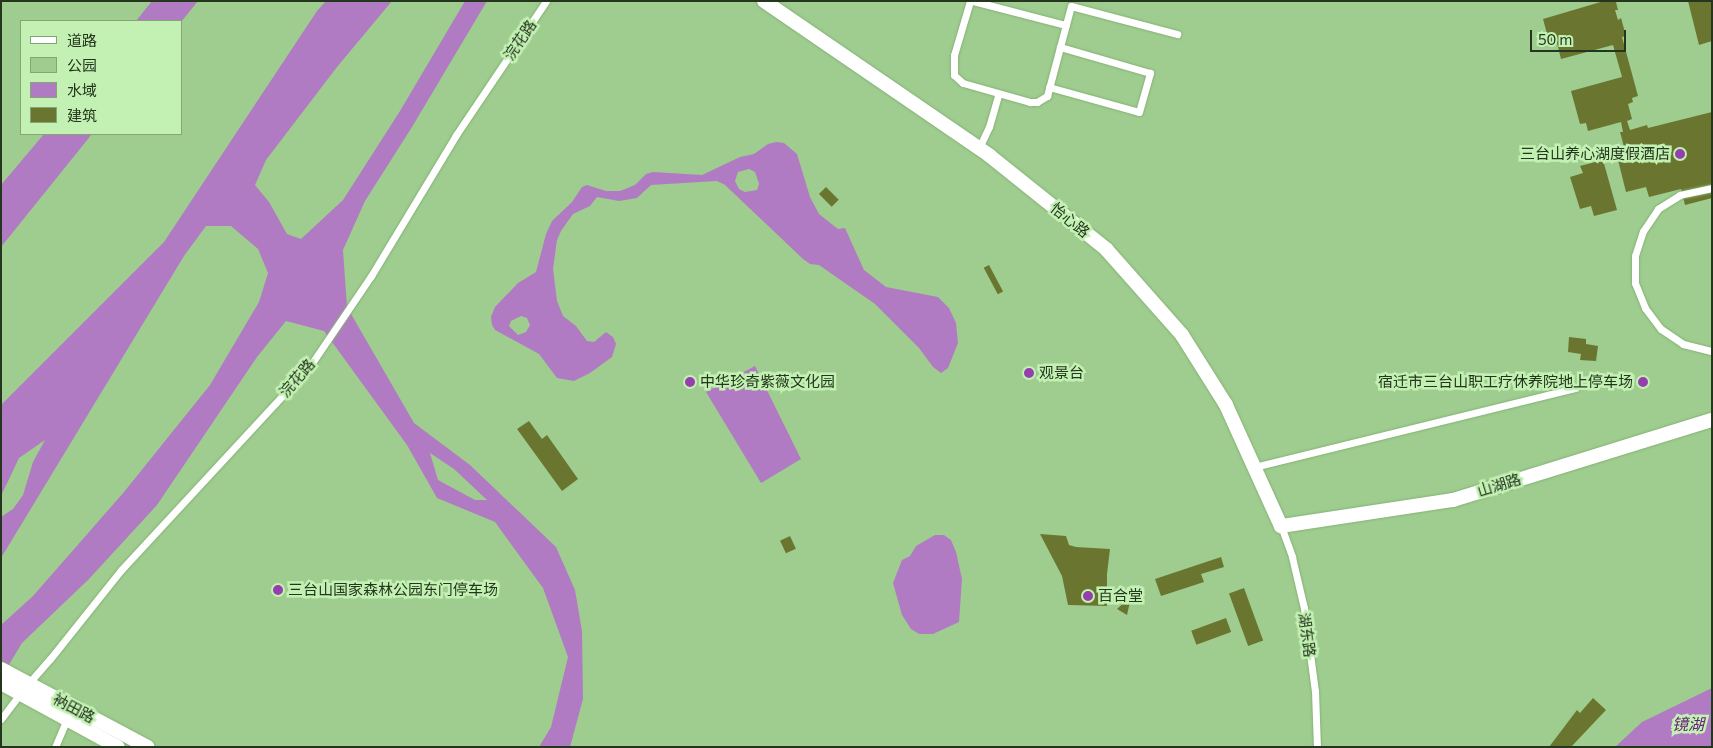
<!DOCTYPE html>
<meta charset="utf-8">
<style>
body{margin:0}
#map{position:relative;width:1713px;height:748px;overflow:hidden;background:#c3f1b3;font-family:Commissioner,"Noto Sans SC",sans-serif}
div>[style]{position:absolute}
[style*='--x']{left:calc(var(--x)*1px);top:calc(var(--y)*1px);width:calc(var(--w)*1px);rotate:calc(var(--a)*1deg)}
.green>*{inset:0;background:#9fcd8f}
.water>*{inset:0;background:#b17bc3}
.building>*{inset:0;background:#6a762f;transform-origin:0 0}
.roads{filter:drop-shadow(0 0 1px #85b175) drop-shadow(0 0 1px #85b175)}
.lane>*{height:7px;margin:-3.5px;padding:0 3.5px;transform-origin:3.5px;border-radius:3.5px;background:#fff}
.street>*{height:14px;margin:-7px;padding:0 7px;transform-origin:7px;border-radius:7px;background:#fff}
.dots>*{width:14px;height:14px;translate:-50% -50%;box-sizing:border-box;border:2px solid #c3f1b3;border-radius:50%}
span{translate:-50% -50%;white-space:nowrap;text-align:center;line-height:1.15;-webkit-text-stroke:5px #c3f1b3;paint-order:stroke}
.street-label{font-size:15px;color:#24361d}
.poi-label{font-size:15px;color:#24361d}
.right{translate:-100% -50%;text-align:right}
.left{translate:0 -50%;text-align:left}
.water-label{font-size:16px;color:#652179;font-style:italic}
.frame{position:absolute;inset:0;border:2px solid #24361d;pointer-events:none}
.legend{position:absolute;left:20px;top:20px;width:162px;height:115px;box-sizing:border-box;background:#c3f1b3;border:1px solid #83a677;margin:0;padding:6px 9px;list-style:none;font-size:15px;color:#24361d}
.legend li{display:flex;align-items:center;gap:10px;height:25px}
.legend b{width:25px;border:1px solid #83a677}
.scale{position:absolute;left:1530px;top:30px;width:96px;height:22px;box-sizing:border-box;border:2px solid #24361d;border-top:0;padding-left:6px;font-size:15px;line-height:18px;white-space:nowrap;color:#24361d;-webkit-text-stroke:4px #c3f1b3;paint-order:stroke}
</style>
<div id="map">
<div class="green">
<i style="clip-path:polygon(evenodd,1px 1px,1712px 1px,1712px 747px,1px 747px,1px 1px,21px 21px,181px 21px,181px 134px,21px 134px,21px 21px)"></i>
</div>
<div class="water">
<i style="clip-path:polygon(152px 1px,198px 1px,181px 22px,136px 21px)"></i>
<i style="clip-path:polygon(evenodd,326px 1px,392px 1px,337px 67px,266px 160px,255px 185px,269px 202px,287px 234px,301px 239px,343px 200px,400px 111px,465px 1px,487px 1px,412px 127px,365px 201px,343px 250px,347px 307px,414px 423px,470px 465px,556px 547px,575px 590px,582px 631px,583px 699px,570px 747px,539px 747px,551px 727px,568px 657px,543px 588px,495px 522px,437px 498px,407px 445px,324px 331px,286px 321px,257px 357px,157px 505px,89px 579px,22px 643px,1px 678px,1px 625px,33px 596px,124px 492px,210px 385px,259px 302px,268px 273px,258px 249px,231px 226px,206px 226px,184px 256px,1px 558px,1px 517px,13px 509px,23px 495px,33px 462px,45px 440px,19px 458px,1px 496px,1px 405px,164px 242px,317px 11px,326px 1px,430px 453px,454px 469px,487px 500px,475px 500px,438px 480px,430px 453px)"></i>
<i style="clip-path:polygon(44px 134px,92px 134px,1px 247px,1px 185px)"></i>
<i style="clip-path:polygon(evenodd,776px 142px,784px 143px,797px 154px,810px 197px,819px 214px,838px 229px,845px 228px,864px 270px,886px 287px,938px 297px,949px 308px,956px 323px,958px 343px,948px 368px,941px 373px,933px 367px,919px 348px,875px 304px,819px 265px,810px 264px,803px 259px,725px 185px,717px 181px,651px 185px,637px 198px,619px 201px,597px 197px,590px 206px,573px 214px,561px 231px,557px 240px,553px 269px,557px 301px,563px 316px,576px 326px,587px 341px,594px 342px,606px 332px,613px 337px,616px 344px,612px 357px,590px 373px,574px 381px,557px 378px,539px 354px,495px 330px,492px 325px,491px 317px,495px 307px,518px 283px,536px 272px,546px 234px,552px 221px,572px 202px,582px 187px,587px 185px,606px 191px,620px 191px,635px 185px,646px 174px,653px 172px,702px 175px,740px 157px,754px 154px,768px 144px,776px 142px,749px 169px,755px 172px,759px 184px,757px 190px,745px 192px,739px 189px,735px 181px,738px 172px,749px 169px,776px 142px,521px 316px,527px 318px,530px 325px,526px 332px,518px 335px,509px 326px,511px 321px,521px 316px)"></i>
<i style="clip-path:polygon(755px 366px,801px 459px,761px 483px,706px 392px)"></i>
<i style="clip-path:polygon(935px 535px,944px 535px,951px 540px,956px 552px,962px 579px,959px 622px,933px 634px,919px 634px,911px 629px,902px 615px,893px 583px,902px 560px,910px 556px,916px 546px)"></i>
<i style="clip-path:polygon(1712px 688px,1712px 747px,1615px 747px,1642px 722px)"></i>
</div>
<div class="building">
<i style="clip-path:polygon(1604px 1px,1616px 2px,1618px 10px,1615px 10px,1618px 20px,1621px 18px,1626px 36px,1622px 37px,1638px 96px,1632px 98px,1633px 102px,1628px 104px,1632px 119px,1627px 121px,1630px 130px,1647px 125px,1648px 128px,1712px 112px,1712px 198px,1685px 205px,1681px 189px,1649px 197px,1646px 187px,1626px 192px,1618px 160px,1627px 158px,1620px 132px,1623px 132px,1621px 122px,1588px 131px,1586px 123px,1580px 124px,1571px 91px,1622px 77px,1613px 45px,1561px 59px,1557px 43px,1550px 45px,1543px 19px)"></i>
<i style="clip-path:polygon(1688px 1px,1712px 1px,1712px 41px,1699px 45px)"></i>
<i style="clip-path:polygon(1603px 160px,1617px 210px,1594px 216px,1591px 206px,1580px 209px,1570px 177px,1583px 173px,1580px 166px)"></i>
<i style="left:826px;top:187px;width:18px;height:10px;rotate:45deg"></i>
<i style="left:989px;top:265px;width:30px;height:6px;rotate:62deg"></i>
<i style="clip-path:polygon(1569px 337px,1586px 339px,1586px 344px,1598px 346px,1596px 361px,1580px 360px,1581px 354px,1568px 352px)"></i>
<i style="clip-path:polygon(529px 421px,542px 439px,547px 435px,578px 479px,562px 491px,517px 429px)"></i>
<i style="clip-path:polygon(1040px 534px,1066px 536px,1069px 545px,1076px 547px,1110px 549px,1107px 574px,1107px 606px,1068px 605px,1062px 576px)"></i>
<i style="left:790px;top:536px;width:14px;height:11px;rotate:65deg"></i>
<i style="clip-path:polygon(1221px 557px,1224px 567px,1201px 574px,1204px 582px,1161px 596px,1155px 579px)"></i>
<i style="left:1244px;top:588px;width:56px;height:16px;rotate:70deg"></i>
<i style="clip-path:polygon(1128px 599px,1130px 602px,1127px 615px,1117px 609px)"></i>
<i style="left:1226px;top:618px;width:15px;height:37px;rotate:70deg"></i>
<i style="clip-path:polygon(1593px 698px,1606px 710px,1571px 747px,1549px 747px,1577px 710px,1580px 713px)"></i>
</div>
<div class="roads">
<div class="lane">
<i style="--x:970;--y:1;--w:56;--a:106.5"></i>
<i style="--x:954;--y:55;--w:20;--a:90"></i>
<i style="--x:954;--y:75;--w:12;--a:42"></i>
<i style="--x:963;--y:83;--w:70;--a:15.8"></i>
<i style="--x:1030;--y:102;--w:7;--a:0"></i>
<i style="--x:1037;--y:102;--w:12;--a:-31"></i>
<i style="--x:1047;--y:96;--w:93;--a:-75.1"></i>
<i style="--x:1071;--y:6;--w:110;--a:14.8"></i>
<i style="--x:973;--y:1;--w:96;--a:14.5"></i>
<i style="--x:1049;--y:87;--w:93;--a:15.5"></i>
<i style="--x:1139;--y:112;--w:41;--a:-74.2"></i>
<i style="--x:1150;--y:73;--w:94;--a:-163.9"></i>
<i style="--x:979;--y:148;--w:23;--a:-65"></i>
<i style="--x:989;--y:127;--w:35;--a:-74"></i>
<i style="--x:1712;--y:188;--w:33;--a:168"></i>
<i style="--x:1680;--y:195;--w:26;--a:148"></i>
<i style="--x:1658;--y:209;--w:27;--a:124"></i>
<i style="--x:1643;--y:231;--w:26;--a:108"></i>
<i style="--x:1635;--y:256;--w:27;--a:90"></i>
<i style="--x:1635;--y:283;--w:27;--a:68"></i>
<i style="--x:1645;--y:308;--w:26;--a:53"></i>
<i style="--x:1661;--y:329;--w:27;--a:34"></i>
<i style="--x:1683;--y:344;--w:30;--a:14"></i>
<i style="--x:1254;--y:467;--w:331;--a:-13.8"></i>
<i style="--x:1281;--y:526;--w:33;--a:70"></i>
<i style="--x:1292;--y:557;--w:52;--a:76.8"></i>
<i style="--x:1304;--y:608;--w:84;--a:82.5"></i>
<i style="--x:1315;--y:691;--w:56;--a:88"></i>
<i style="--x:28;--y:684;--w:33;--a:-49"></i>
<i style="--x:50;--y:659;--w:114;--a:-51.4"></i>
<i style="--x:121;--y:570;--w:278;--a:-47.2"></i>
<i style="--x:310;--y:366;--w:109;--a:-55.9"></i>
<i style="--x:371;--y:276;--w:165;--a:-58.9"></i>
<i style="--x:456;--y:135;--w:161;--a:-56.1"></i>
<i style="--x:1;--y:719;--w:34;--a:-53"></i>
<i style="--x:55;--y:747;--w:30;--a:-67"></i>
</div>
<div class="street">
<i style="--x:764;--y:1;--w:274;--a:34.4"></i>
<i style="--x:990;--y:156;--w:149;--a:38.7"></i>
<i style="--x:1106;--y:249;--w:115;--a:48.5"></i>
<i style="--x:1182;--y:335;--w:83;--a:57.8"></i>
<i style="--x:1226;--y:405;--w:133;--a:65.6"></i>
<i style="--x:1281;--y:526;--w:174;--a:-8.6"></i>
<i style="--x:1453;--y:500;--w:271;--a:-17.2"></i>
<i style="--x:1;--y:669;--w:166;--a:28"></i>
<i style="--x:1;--y:683;--w:133;--a:28.7"></i>
</div>
</div>
<div class="dots">
<i style="left:1680px;top:154px;background:#943fad"></i>
<i style="left:1029px;top:373px;background:#943fad"></i>
<i style="left:690px;top:382px;background:#943fad"></i>
<i style="left:1643px;top:382px;background:#943fad"></i>
<i style="left:278px;top:590px;background:#943fad"></i>
<i style="left:1088px;top:596px;background:#943fad"></i>
</div>
<div class="street-label">
<span style="left:520px;top:40px;rotate:-56deg">浣花路</span>
<span style="left:1070px;top:220px;rotate:39deg">怡心路</span>
<span style="left:297px;top:378px;rotate:-49deg">浣花路</span>
<span style="left:1499px;top:485px;rotate:-17deg">山湖路</span>
<span style="left:1307px;top:635px;rotate:82deg">湖东路</span>
<span style="left:74px;top:708px;rotate:28deg">衲田路</span>
</div>
<div class="poi-label">
<span class="right" style="left:1670px;top:154px">三台山养心湖度假酒店</span>
<span class="left" style="left:1039px;top:373px">观景台</span>
<span class="left" style="left:700px;top:382px">中华珍奇紫薇文化园</span>
<span class="right" style="left:1633px;top:382px">宿迁市三台山职工疗休养院地上停车场</span>
<span class="left" style="left:288px;top:590px">三台山国家森林公园东门停车场</span>
<span class="left" style="left:1098px;top:596px">百合堂</span>
</div>
<div class="water-label">
<span style="left:1688px;top:724px">镜湖</span>
</div>
<div class="frame"></div>
<ul class="legend">
<li><b style="height:6px;background:#fff"></b>道路</li>
<li><b style="height:14px;background:#9fcd8f"></b>公园</li>
<li><b style="height:14px;background:#b17bc3"></b>水域</li>
<li><b style="height:14px;background:#6a762f"></b>建筑</li>
</ul>
<div class="scale">50 m</div>
</div>
